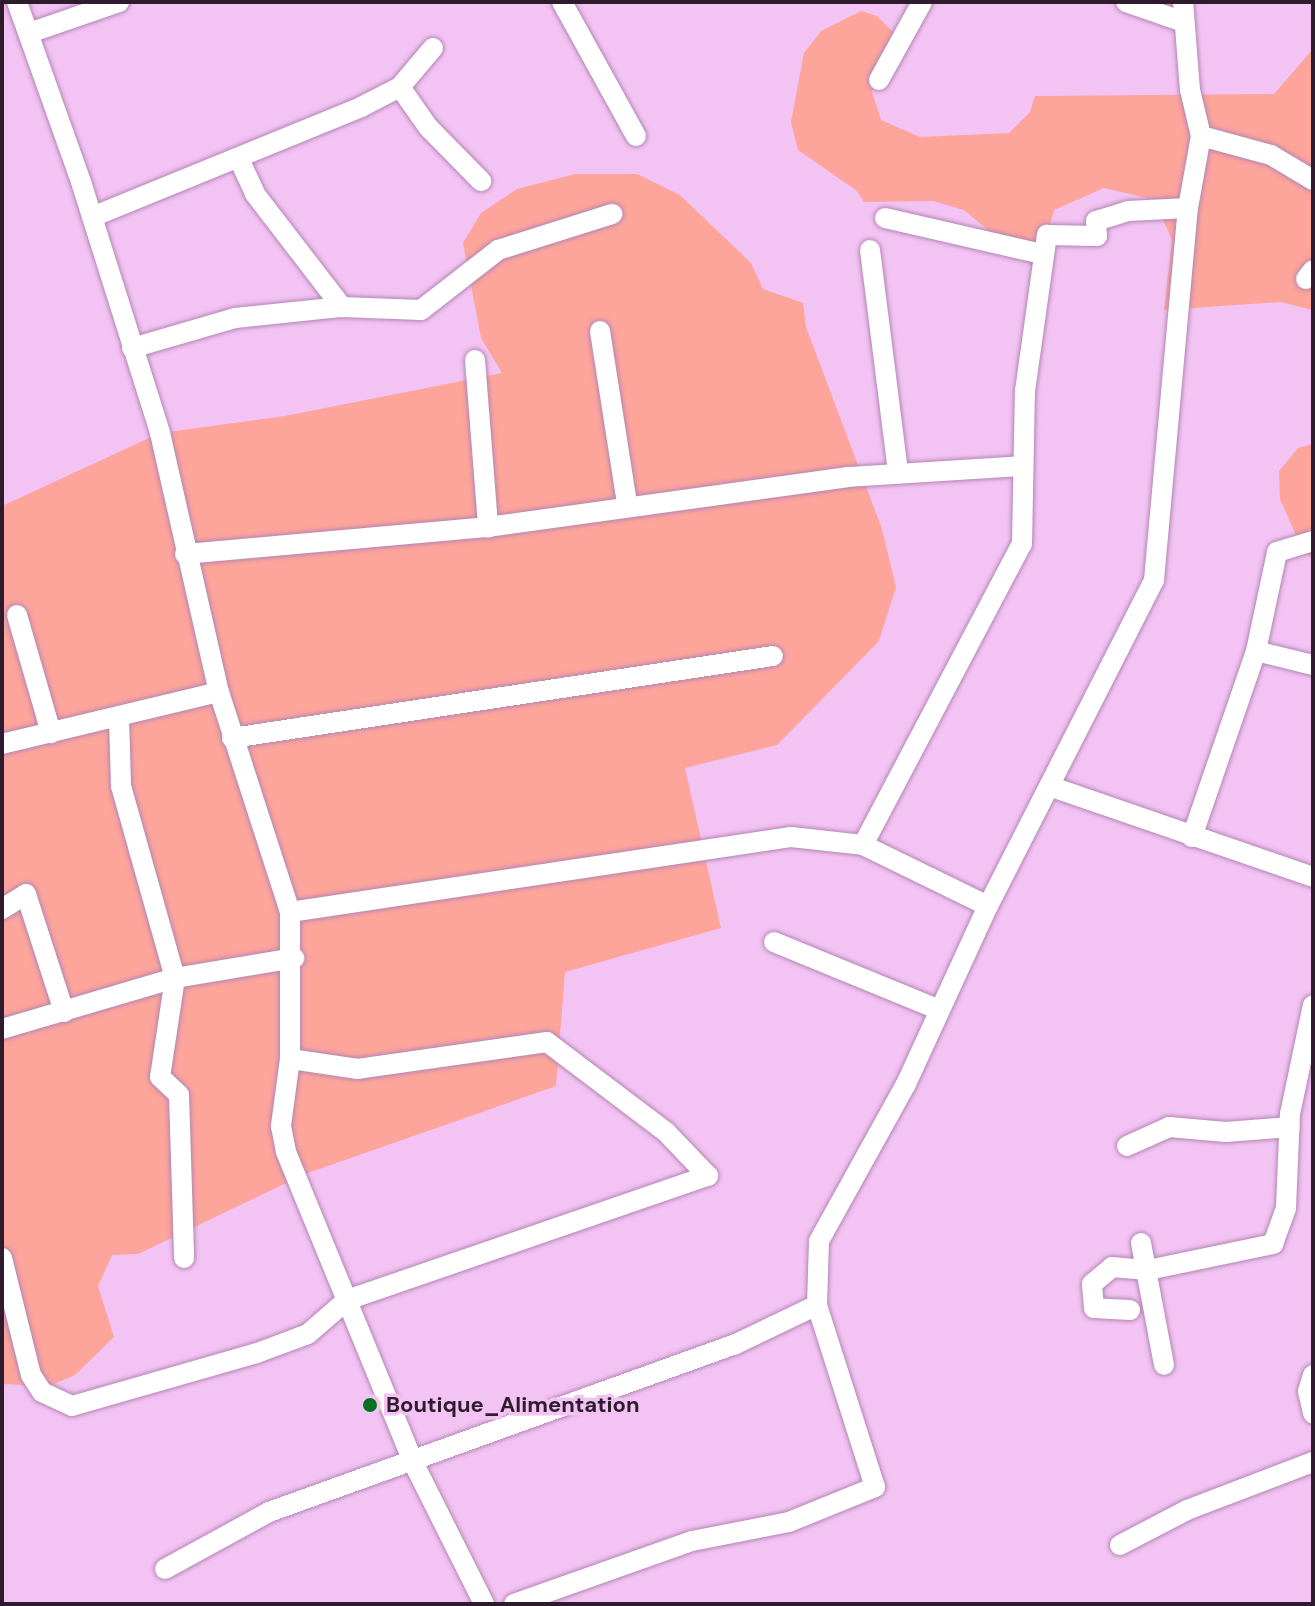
<!DOCTYPE html>
<style>
body{margin:0}
#map{position:relative;width:1315px;height:1606px;overflow:hidden;background:#f3c3f4;font-family:"DM Sans",sans-serif}
div>[style]{position:absolute}
[style*='--x']{left:calc(var(--x)*1px);top:calc(var(--y)*1px);width:calc(var(--w)*1px);rotate:calc(var(--a)*1deg)}
.green>*{inset:0;background:#fda49b}
.roads{filter:drop-shadow(0 0 2px #b386b4) drop-shadow(0 0 2px #b386b4)}
.minor>*{height:20px;margin:-10px;padding:0 10px;transform-origin:10px;border-radius:10px;background:#fff}
.dots>*{width:22px;height:22px;translate:-50% -50%;box-sizing:border-box;border:4px solid #f3c3f4;border-radius:50%}
span{translate:-50% -50%;white-space:nowrap;text-align:center;line-height:1.15;-webkit-text-stroke:7px #f3c3f4;paint-order:stroke}
.poi-label{font-size:22px;color:#2e1c2e;font-weight:700}
.left{translate:0 -50%;text-align:left}
.frame{position:absolute;inset:0;border:4px solid #2e1c2e;pointer-events:none}
</style>
<div id="map">
<div class="green">
<i style="clip-path:polygon(861px 11px,877px 16px,897px 36px,872px 92px,881px 120px,920px 137px,1009px 133px,1030px 112px,1035px 96px,1274px 94px,1313px 49px,1313px 310px,1280px 302px,1164px 310px,1172px 240px,1160px 213px,1164px 202px,1104px 188px,1054px 210px,1037px 270px,964px 210px,933px 201px,864px 202px,857px 191px,798px 150px,791px 122px,804px 53px,821px 31px)"></i>
<i style="clip-path:polygon(575px 174px,637px 174px,680px 195px,751px 263px,763px 289px,803px 303px,806px 327px,882px 529px,896px 587px,879px 641px,777px 745px,685px 768px,721px 928px,565px 972px,556px 1086px,305px 1174px,138px 1254px,112px 1255px,98px 1286px,114px 1337px,75px 1375px,49px 1386px,2px 1384px,2px 506px,160px 433px,285px 416px,502px 373px,481px 338px,463px 243px,481px 213px,517px 189px)"></i>
<i style="clip-path:polygon(1313px 444px,1313px 559px,1303px 551px,1280px 499px,1279px 471px,1298px 448px)"></i>
</div>
<div class="roads">
<div class="minor">
<i style="--x:17;--y:2;--w:194;--a:70.4"></i>
<i style="--x:82;--y:185;--w:260;--a:72.5"></i>
<i style="--x:160;--y:433;--w:266;--a:77.2"></i>
<i style="--x:219;--y:692;--w:231;--a:72.1"></i>
<i style="--x:290;--y:912;--w:147;--a:90"></i>
<i style="--x:290;--y:1059;--w:68;--a:97.7"></i>
<i style="--x:281;--y:1126;--w:26;--a:79"></i>
<i style="--x:286;--y:1152;--w:337;--a:67.7"></i>
<i style="--x:414;--y:1464;--w:157;--a:63.4"></i>
<i style="--x:562;--y:2;--w:153;--a:61.1"></i>
<i style="--x:1126;--y:2;--w:58;--a:19.1"></i>
<i style="--x:32;--y:32;--w:92;--a:-19"></i>
<i style="--x:879;--y:80;--w:89;--a:-61.1"></i>
<i style="--x:400;--y:87;--w:49;--a:55"></i>
<i style="--x:428;--y:127;--w:76;--a:45.5"></i>
<i style="--x:1201;--y:136;--w:73;--a:15.2"></i>
<i style="--x:1271;--y:155;--w:49;--a:30.8"></i>
<i style="--x:239;--y:159;--w:38;--a:65"></i>
<i style="--x:255;--y:194;--w:143;--a:52.4"></i>
<i style="--x:92;--y:217;--w:291;--a:-22.2"></i>
<i style="--x:361;--y:107;--w:44;--a:-27.1"></i>
<i style="--x:400;--y:87;--w:51;--a:-49.8"></i>
<i style="--x:885;--y:218;--w:161;--a:12.9"></i>
<i style="--x:870;--y:250;--w:225;--a:82.8"></i>
<i style="--x:1306;--y:279;--w:11;--a:-52"></i>
<i style="--x:600;--y:331;--w:175;--a:81.1"></i>
<i style="--x:132;--y:348;--w:107;--a:-16.2"></i>
<i style="--x:235;--y:318;--w:108;--a:-5.9"></i>
<i style="--x:342;--y:307;--w:79;--a:2.2"></i>
<i style="--x:421;--y:310;--w:98;--a:-37.9"></i>
<i style="--x:498;--y:250;--w:120;--a:-17.5"></i>
<i style="--x:475;--y:360;--w:168;--a:85.5"></i>
<i style="--x:185;--y:554;--w:304;--a:-5.1"></i>
<i style="--x:488;--y:527;--w:363;--a:-7.9"></i>
<i style="--x:848;--y:477;--w:175;--a:-3.6"></i>
<i style="--x:17;--y:615;--w:123;--a:73.9"></i>
<i style="--x:1256;--y:651;--w:59;--a:13.8"></i>
<i style="--x:119;--y:718;--w:68;--a:88.3"></i>
<i style="--x:121;--y:786;--w:199;--a:74.3"></i>
<i style="--x:175;--y:978;--w:100;--a:98.6"></i>
<i style="--x:160;--y:1077;--w:26;--a:43"></i>
<i style="--x:179;--y:1095;--w:163;--a:88.2"></i>
<i style="--x:232;--y:738;--w:547;--a:-8.62"></i>
<i style="--x:2;--y:744;--w:223;--a:-13.5"></i>
<i style="--x:1052;--y:787;--w:276;--a:19"></i>
<i style="--x:1192;--y:837;--w:197;--a:-71"></i>
<i style="--x:1256;--y:651;--w:101;--a:-78"></i>
<i style="--x:1277;--y:552;--w:38;--a:-17"></i>
<i style="--x:863;--y:845;--w:340;--a:-62.2"></i>
<i style="--x:1022;--y:544;--w:153;--a:-88.9"></i>
<i style="--x:1025;--y:391;--w:158;--a:-82"></i>
<i style="--x:1047;--y:235;--w:50;--a:1.1"></i>
<i style="--x:1097;--y:236;--w:15;--a:-94"></i>
<i style="--x:1096;--y:221;--w:34;--a:-17"></i>
<i style="--x:1128;--y:211;--w:60;--a:-2.9"></i>
<i style="--x:2;--y:909;--w:28;--a:-32"></i>
<i style="--x:26;--y:894;--w:124;--a:72.1"></i>
<i style="--x:290;--y:912;--w:507;--a:-8.51"></i>
<i style="--x:791;--y:837;--w:72;--a:6.3"></i>
<i style="--x:863;--y:845;--w:139;--a:26"></i>
<i style="--x:988;--y:906;--w:366;--a:-63"></i>
<i style="--x:1154;--y:580;--w:374;--a:-84.8"></i>
<i style="--x:1188;--y:208;--w:73;--a:-79.8"></i>
<i style="--x:1201;--y:136;--w:47;--a:-103.4"></i>
<i style="--x:1190;--y:90;--w:88;--a:-94.5"></i>
<i style="--x:774;--y:942;--w:179;--a:22.3"></i>
<i style="--x:2;--y:1029;--w:180;--a:-16.4"></i>
<i style="--x:175;--y:978;--w:121;--a:-9.5"></i>
<i style="--x:1127;--y:1146;--w:46;--a:-24.3"></i>
<i style="--x:1169;--y:1127;--w:57;--a:5"></i>
<i style="--x:1226;--y:1132;--w:64;--a:-4.5"></i>
<i style="--x:1141;--y:1243;--w:124;--a:79.3"></i>
<i style="--x:2;--y:1258;--w:121;--a:76.1"></i>
<i style="--x:31;--y:1375;--w:20;--a:57"></i>
<i style="--x:42;--y:1392;--w:33;--a:25"></i>
<i style="--x:72;--y:1406;--w:192;--a:-16"></i>
<i style="--x:257;--y:1353;--w:54;--a:-20.4"></i>
<i style="--x:308;--y:1334;--w:52;--a:-41.1"></i>
<i style="--x:347;--y:1300;--w:382;--a:-19"></i>
<i style="--x:708;--y:1176;--w:61;--a:-133.7"></i>
<i style="--x:666;--y:1132;--w:149;--a:-142.9"></i>
<i style="--x:547;--y:1042;--w:191;--a:171.9"></i>
<i style="--x:358;--y:1069;--w:69;--a:-171.6"></i>
<i style="--x:1130;--y:1310;--w:36;--a:-177"></i>
<i style="--x:1094;--y:1308;--w:24;--a:-95"></i>
<i style="--x:1092;--y:1284;--w:26;--a:-40"></i>
<i style="--x:1112;--y:1267;--w:36;--a:5"></i>
<i style="--x:1148;--y:1270;--w:128;--a:-11.7"></i>
<i style="--x:1273;--y:1244;--w:38;--a:-70"></i>
<i style="--x:1286;--y:1208;--w:94;--a:-87.6"></i>
<i style="--x:1290;--y:1114;--w:111;--a:-78.1"></i>
<i style="--x:1313;--y:1375;--w:17;--a:107"></i>
<i style="--x:1308;--y:1391;--w:23;--a:77"></i>
<i style="--x:1120;--y:1545;--w:76;--a:-27.6"></i>
<i style="--x:1187;--y:1510;--w:135;--a:-20.9"></i>
<i style="--x:165;--y:1569;--w:119;--a:-28.7"></i>
<i style="--x:269;--y:1512;--w:494;--a:-19.8"></i>
<i style="--x:734;--y:1345;--w:92;--a:-25.7"></i>
<i style="--x:514;--y:1604;--w:189;--a:-19.5"></i>
<i style="--x:692;--y:1541;--w:99;--a:-11.1"></i>
<i style="--x:789;--y:1522;--w:93;--a:-22.1"></i>
<i style="--x:875;--y:1487;--w:191;--a:-107.7"></i>
<i style="--x:817;--y:1305;--w:64;--a:-88.2"></i>
<i style="--x:819;--y:1241;--w:179;--a:-61"></i>
<i style="--x:906;--y:1084;--w:196;--a:-65.3"></i>
</div>
</div>
<div class="dots">
<i style="left:370px;top:1405px;background:#047122"></i>
</div>
<div class="poi-label">
<span class="left" style="left:386px;top:1405px">Boutique_Alimentation</span>
</div>
<div class="frame"></div>
</div>
